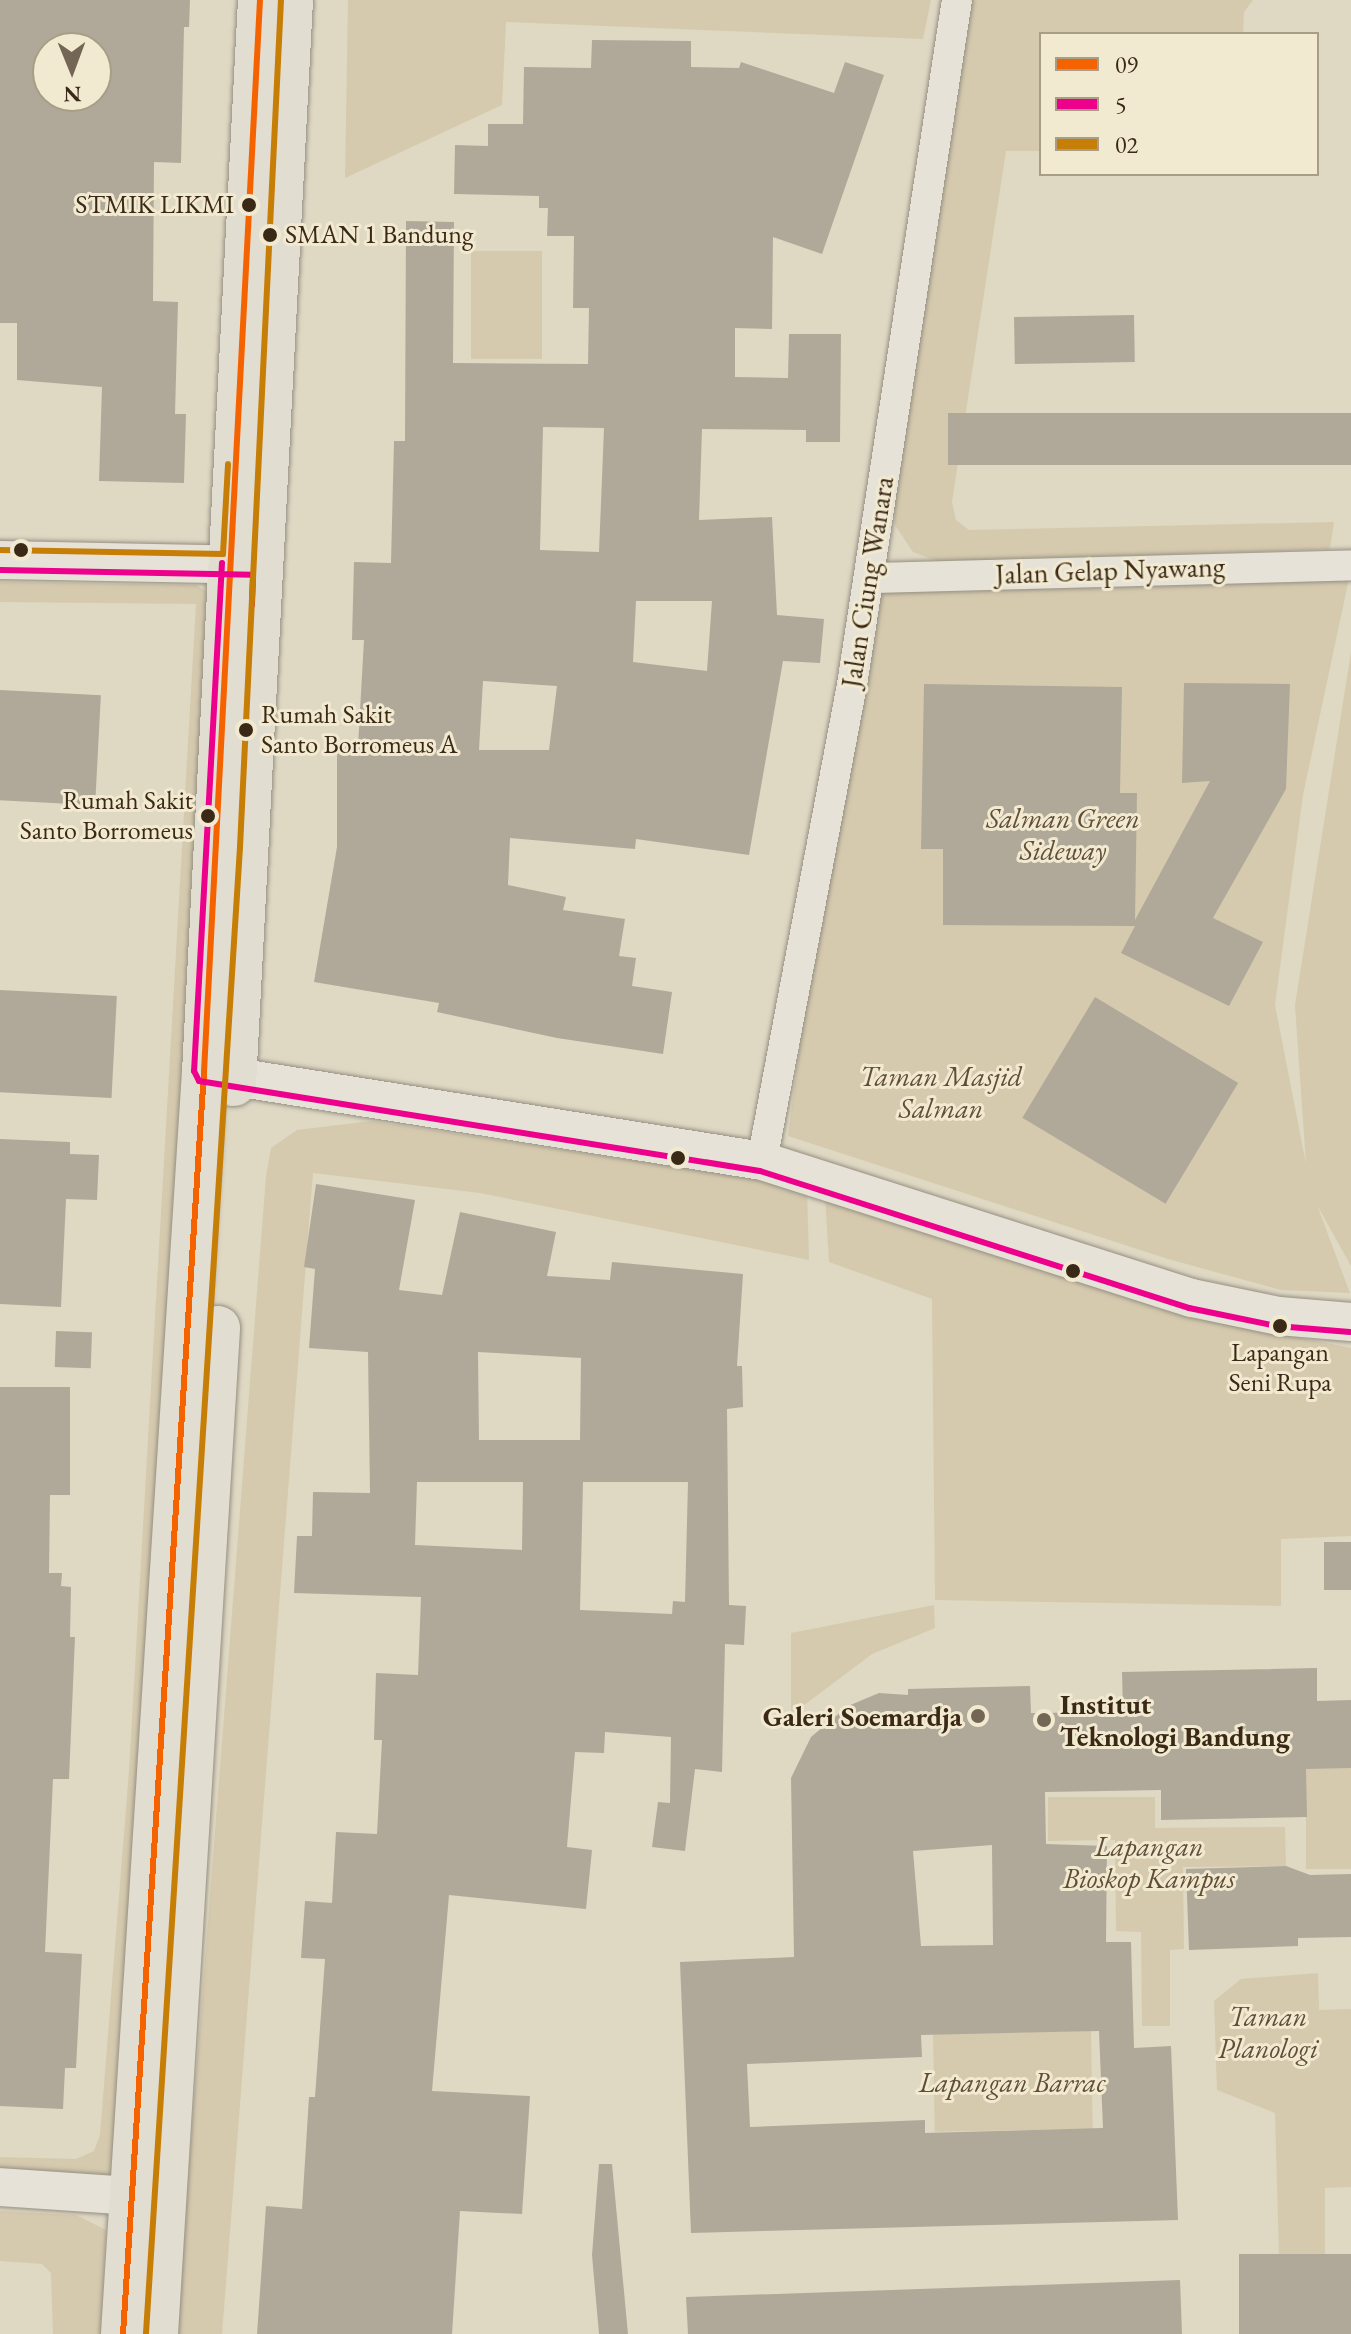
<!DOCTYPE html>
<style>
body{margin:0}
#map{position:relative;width:1351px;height:2334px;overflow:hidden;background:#dfd8c3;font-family:"EB Garamond",serif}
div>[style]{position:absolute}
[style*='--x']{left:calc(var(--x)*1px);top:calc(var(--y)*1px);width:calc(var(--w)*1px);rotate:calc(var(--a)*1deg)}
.green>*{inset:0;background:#d5caae;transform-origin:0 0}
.building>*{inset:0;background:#b0a99a;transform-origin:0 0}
.roads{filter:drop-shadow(0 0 2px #968f82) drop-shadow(0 0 2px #968f82)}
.minor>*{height:30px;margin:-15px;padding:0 15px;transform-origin:15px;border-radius:15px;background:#e6e2d7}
.tertiary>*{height:38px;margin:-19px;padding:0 19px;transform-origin:19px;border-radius:19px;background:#e6e2d7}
.primary>*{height:44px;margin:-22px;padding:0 22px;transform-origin:22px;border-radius:22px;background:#e2ddd1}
.bus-1>*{height:6px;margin:-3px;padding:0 3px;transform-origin:3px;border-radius:3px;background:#f56301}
.bus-2>*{height:6px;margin:-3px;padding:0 3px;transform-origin:3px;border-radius:3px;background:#ec008c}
.bus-3>*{height:6px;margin:-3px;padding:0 3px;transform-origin:3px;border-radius:3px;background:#c67e06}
.dots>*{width:22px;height:22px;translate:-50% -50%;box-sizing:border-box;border:4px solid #f2ead0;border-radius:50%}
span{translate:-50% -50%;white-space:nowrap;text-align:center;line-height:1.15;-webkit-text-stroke:6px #f2ead0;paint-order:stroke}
.bus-label{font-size:26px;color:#3b2918}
.right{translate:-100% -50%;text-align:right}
.left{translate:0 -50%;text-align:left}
.street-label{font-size:28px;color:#3b2918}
.park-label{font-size:28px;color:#604e39;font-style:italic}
.poi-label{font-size:28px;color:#3b2918;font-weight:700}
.legend{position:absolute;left:1039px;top:32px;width:280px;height:144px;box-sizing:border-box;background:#f2ead0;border:2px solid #a99d86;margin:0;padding:10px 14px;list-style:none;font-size:24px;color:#3b2918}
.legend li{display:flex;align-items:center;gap:16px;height:40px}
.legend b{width:40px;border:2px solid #a99d86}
.north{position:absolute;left:32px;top:32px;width:80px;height:80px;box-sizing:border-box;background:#f2ead0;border:2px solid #a99d86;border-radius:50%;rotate:179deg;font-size:22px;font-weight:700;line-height:32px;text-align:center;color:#3b2918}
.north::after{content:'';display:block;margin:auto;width:28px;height:36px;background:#746654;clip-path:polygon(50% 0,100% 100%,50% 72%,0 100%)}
</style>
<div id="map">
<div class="green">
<i style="clip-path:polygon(348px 0,931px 0,923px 39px,506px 22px,502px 105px,345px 178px)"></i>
<i style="clip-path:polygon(969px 0,1253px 0,1244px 12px,1243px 34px,1041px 34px,1041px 151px,1006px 151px,952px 502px,956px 520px,969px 530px,1334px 522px,1330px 549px,945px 564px,913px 552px,895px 525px,894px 500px)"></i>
<i style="left:471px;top:251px;width:71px;height:108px"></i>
<i style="clip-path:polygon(1351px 569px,1303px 795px,1275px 1005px,1306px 1164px,1295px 1005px,1351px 652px,1351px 1266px,1317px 1205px,1350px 1293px,1281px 1290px,1168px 1259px,788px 1136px,832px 790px,870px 578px)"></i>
<i style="clip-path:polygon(0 582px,196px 585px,214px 596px,118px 2177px,0 2200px,0 2157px,76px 2159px,94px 2151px,100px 2135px,129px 1770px,196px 604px,0 602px)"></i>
<i style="clip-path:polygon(371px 1121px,807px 1187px,809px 1260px,480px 1193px,313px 1173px,222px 2334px,176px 2334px,266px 1176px,271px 1148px,297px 1130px)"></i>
<i style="clip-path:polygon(825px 1195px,1171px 1312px,1351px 1348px,1351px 1536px,1281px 1539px,1281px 1606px,935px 1600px,932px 1299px,829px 1262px)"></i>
<i style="clip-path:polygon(934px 1605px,935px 1628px,872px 1654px,791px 1715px,791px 1633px)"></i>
<i style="left:1351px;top:1768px;width:101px;height:45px;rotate:90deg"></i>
<i style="clip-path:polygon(1048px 1797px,1155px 1797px,1155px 1828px,1285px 1827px,1286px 1866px,1183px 1867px,1184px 1949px,1170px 1950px,1170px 2026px,1142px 2026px,1141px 1932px,1116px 1931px,1115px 1840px,1048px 1841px)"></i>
<i style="clip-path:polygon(1318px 1973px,1319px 2010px,1351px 2009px,1351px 2187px,1325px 2188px,1325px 2255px,1279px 2257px,1275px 2113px,1217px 2090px,1214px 2001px,1241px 1979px)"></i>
<i style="left:1091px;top:2031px;width:98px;height:158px;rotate:89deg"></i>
<i style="clip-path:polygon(0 2211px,76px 2215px,106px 2230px,101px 2334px,53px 2334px,51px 2273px,42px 2264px,0 2261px)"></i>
</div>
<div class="building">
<i style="clip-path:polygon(evenodd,0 0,190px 0,189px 27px,184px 27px,181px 163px,154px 162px,153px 301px,178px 302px,175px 414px,186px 414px,184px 483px,99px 481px,102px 387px,17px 380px,17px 323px,0 323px,0 0,48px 48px,96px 48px,96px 96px,48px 96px,48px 48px)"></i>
<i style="clip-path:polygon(evenodd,592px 40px,691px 41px,691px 67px,739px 68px,741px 62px,834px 93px,845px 62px,884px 75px,822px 254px,773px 237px,772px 329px,735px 328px,735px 377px,788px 378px,789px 334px,841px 334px,840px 442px,806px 442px,806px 430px,702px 429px,699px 520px,772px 517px,777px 615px,824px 619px,820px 663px,783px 661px,749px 855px,636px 839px,635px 849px,510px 838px,508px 885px,566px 897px,563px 910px,625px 919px,619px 956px,636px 958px,632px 986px,672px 992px,663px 1054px,557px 1038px,437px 1012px,439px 1003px,314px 982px,337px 847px,337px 745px,358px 746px,364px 640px,352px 640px,354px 562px,391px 563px,394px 441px,405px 441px,406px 221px,454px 222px,453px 363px,588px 364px,589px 308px,573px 308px,574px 236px,547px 236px,548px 208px,539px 208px,539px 196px,454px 194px,455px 145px,488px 146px,488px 124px,523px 124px,524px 67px,591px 68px,592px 40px,543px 427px,604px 428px,599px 552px,540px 550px,543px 427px,592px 40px,636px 601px,712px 601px,707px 671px,633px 662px,636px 601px,592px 40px,483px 681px,557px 686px,549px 750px,479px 750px,483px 681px)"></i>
<i style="left:1134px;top:315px;width:47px;height:120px;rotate:89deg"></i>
<i style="left:1351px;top:413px;width:52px;height:403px;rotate:90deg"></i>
<i style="clip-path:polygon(1184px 683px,1290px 684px,1286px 789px,1213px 918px,1263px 942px,1229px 1006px,1121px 953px,1135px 926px,943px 925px,943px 849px,921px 849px,924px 684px,1122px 687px,1120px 793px,1137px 793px,1135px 920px,1210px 781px,1182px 783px)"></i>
<i style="left:0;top:690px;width:101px;height:110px;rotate:3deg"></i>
<i style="left:0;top:990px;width:117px;height:102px;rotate:3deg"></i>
<i style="left:1095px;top:997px;width:167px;height:141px;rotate:31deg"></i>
<i style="clip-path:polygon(0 1139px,70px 1142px,70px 1154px,99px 1155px,97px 1200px,66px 1199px,61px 1307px,0 1304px)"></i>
<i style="clip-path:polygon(evenodd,316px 1184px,415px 1200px,399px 1290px,442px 1295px,460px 1212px,556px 1232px,547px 1276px,610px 1280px,612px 1262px,743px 1274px,737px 1366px,742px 1366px,743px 1407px,727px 1409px,729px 1605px,746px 1606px,744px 1645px,725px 1644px,722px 1772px,695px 1769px,685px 1851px,652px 1847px,658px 1802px,670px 1803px,671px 1737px,605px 1732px,604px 1753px,575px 1752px,567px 1847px,592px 1850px,586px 1909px,449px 1895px,432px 2091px,530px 2096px,522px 2214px,460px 2211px,452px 2334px,257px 2334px,266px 2206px,302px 2209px,309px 2097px,315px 2097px,325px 1959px,301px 1958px,305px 1901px,332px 1903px,336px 1832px,377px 1834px,382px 1740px,374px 1740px,376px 1673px,418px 1675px,421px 1597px,294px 1593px,297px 1536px,312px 1536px,313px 1492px,370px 1493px,368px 1352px,309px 1348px,315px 1269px,304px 1267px,316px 1184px,478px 1352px,581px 1358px,580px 1440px,479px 1440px,478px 1352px,316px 1184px,417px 1482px,523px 1482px,522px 1550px,415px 1545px,417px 1482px,316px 1184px,583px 1482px,688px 1482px,685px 1602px,673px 1601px,672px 1614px,580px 1610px,583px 1482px)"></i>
<i style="left:56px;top:1331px;width:36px;height:36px;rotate:2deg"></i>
<i style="clip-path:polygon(0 1387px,70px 1387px,70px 1495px,50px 1495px,49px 1573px,62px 1573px,61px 1586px,71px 1587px,70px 1637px,75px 1637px,69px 1779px,53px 1779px,45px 1952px,82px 1954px,76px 2068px,65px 2068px,63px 2109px,0 2106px)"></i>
<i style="left:1351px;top:1542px;width:48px;height:27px;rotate:90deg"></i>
<i style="clip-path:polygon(evenodd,1317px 1668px,1317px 1701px,1351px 1700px,1351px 1768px,1306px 1769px,1307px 1817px,1161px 1820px,1161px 1790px,1045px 1792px,1046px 1844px,1107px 1846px,1106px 1942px,1131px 1942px,1134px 2048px,1171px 2046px,1178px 2220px,691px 2233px,680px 1962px,794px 1957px,791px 1778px,811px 1737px,848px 1706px,879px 1693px,908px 1695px,908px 1689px,1030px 1686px,1031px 1713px,1123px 1712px,1122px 1672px,1317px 1668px,992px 1845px,993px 1945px,921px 1946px,913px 1851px,992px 1845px,1317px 1668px,1099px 2031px,1103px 2128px,925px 2133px,925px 2120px,750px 2127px,747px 2064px,922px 2057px,921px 2035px,1099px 2031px)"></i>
<i style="clip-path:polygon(1286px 1866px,1310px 1875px,1351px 1874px,1351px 1937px,1298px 1938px,1298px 1946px,1189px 1950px,1186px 1869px)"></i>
<i style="clip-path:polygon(599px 2164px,612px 2164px,628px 2334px,599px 2334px,592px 2255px)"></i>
<i style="left:1351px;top:2254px;width:80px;height:112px;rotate:90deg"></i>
<i style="clip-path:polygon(1180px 2280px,1182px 2334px,688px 2334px,686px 2297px)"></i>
</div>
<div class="roads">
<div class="minor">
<i style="--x:870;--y:578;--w:481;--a:-1.5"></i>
<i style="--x:762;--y:1161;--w:484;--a:-79.3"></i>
<i style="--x:852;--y:685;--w:693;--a:-81.29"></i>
</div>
<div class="tertiary">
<i style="--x:0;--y:560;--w:261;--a:1.1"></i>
<i style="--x:204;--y:1072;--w:565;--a:9.06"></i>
<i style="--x:762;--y:1161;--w:451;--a:17.7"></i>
<i style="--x:1192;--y:1298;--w:89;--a:11.7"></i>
<i style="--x:1279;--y:1316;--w:72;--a:4.8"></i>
<i style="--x:0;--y:2187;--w:163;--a:3.9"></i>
</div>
<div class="primary">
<i style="--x:234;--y:1084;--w:1085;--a:-86.99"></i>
<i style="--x:123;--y:2334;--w:1265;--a:-86.33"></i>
<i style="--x:204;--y:1072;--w:1073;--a:-87.01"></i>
<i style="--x:156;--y:2334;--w:1008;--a:-86.47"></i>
</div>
</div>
<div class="bus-1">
<i style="--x:123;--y:2334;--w:1265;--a:-86.33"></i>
<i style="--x:204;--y:1072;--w:1073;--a:-87.01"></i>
</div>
<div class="bus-2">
<i style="--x:222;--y:563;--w:509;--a:93.15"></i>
<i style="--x:194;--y:1071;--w:11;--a:63"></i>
<i style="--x:199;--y:1081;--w:568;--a:9.11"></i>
<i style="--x:760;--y:1171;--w:450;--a:17.7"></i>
<i style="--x:1189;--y:1308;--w:90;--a:11.6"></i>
<i style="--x:1277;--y:1326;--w:73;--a:4.7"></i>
<i style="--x:0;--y:570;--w:253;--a:1.1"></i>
<i style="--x:253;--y:575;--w:30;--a:92"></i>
</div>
<div class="bus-3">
<i style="--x:0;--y:550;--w:223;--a:1"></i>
<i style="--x:223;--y:554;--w:90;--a:-86.8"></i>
<i style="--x:146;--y:2333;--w:1489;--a:-86.38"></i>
<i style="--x:240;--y:847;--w:848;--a:-87.23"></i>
</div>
<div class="dots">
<i style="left:249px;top:205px;background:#3b2918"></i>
<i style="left:270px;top:235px;background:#3b2918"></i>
<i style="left:21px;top:550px;background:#3b2918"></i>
<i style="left:246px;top:730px;background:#3b2918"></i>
<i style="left:208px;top:816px;background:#3b2918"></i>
<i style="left:678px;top:1158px;background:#3b2918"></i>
<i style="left:1073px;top:1271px;background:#3b2918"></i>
<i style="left:1280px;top:1326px;background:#3b2918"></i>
<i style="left:978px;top:1716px;background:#746654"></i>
<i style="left:1044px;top:1720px;background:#746654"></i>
</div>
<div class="bus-label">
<span class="right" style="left:234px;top:205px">STMIK LIKMI</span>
<span class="left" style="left:285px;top:235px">SMAN 1 Bandung</span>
<span class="left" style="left:261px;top:730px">Rumah Sakit<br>Santo Borromeus A</span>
<span class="right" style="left:193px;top:816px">Rumah Sakit<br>Santo Borromeus</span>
<span style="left:1280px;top:1368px">Lapangan<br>Seni Rupa</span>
</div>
<div class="street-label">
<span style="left:1110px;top:570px;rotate:-2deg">Jalan Gelap Nyawang</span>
<span style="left:867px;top:582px;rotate:-81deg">Jalan Ciung Wanara</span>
</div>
<div class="park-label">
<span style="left:1063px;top:834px">Salman Green<br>Sideway</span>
<span style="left:941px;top:1092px">Taman Masjid<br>Salman</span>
<span style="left:1149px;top:1862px">Lapangan<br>Bioskop Kampus</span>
<span style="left:1268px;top:2032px">Taman<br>Planologi</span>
<span style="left:1012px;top:2082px">Lapangan Barrac</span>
</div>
<div class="poi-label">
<span class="left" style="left:1060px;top:1720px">Institut<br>Teknologi Bandung</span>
<span class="right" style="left:962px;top:1716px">Galeri Soemardja</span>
</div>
<ul class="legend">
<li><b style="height:10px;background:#f56301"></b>09</li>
<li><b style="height:10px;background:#ec008c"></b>5</li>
<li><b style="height:10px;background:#c67e06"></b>02</li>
</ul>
<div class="north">N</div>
</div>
